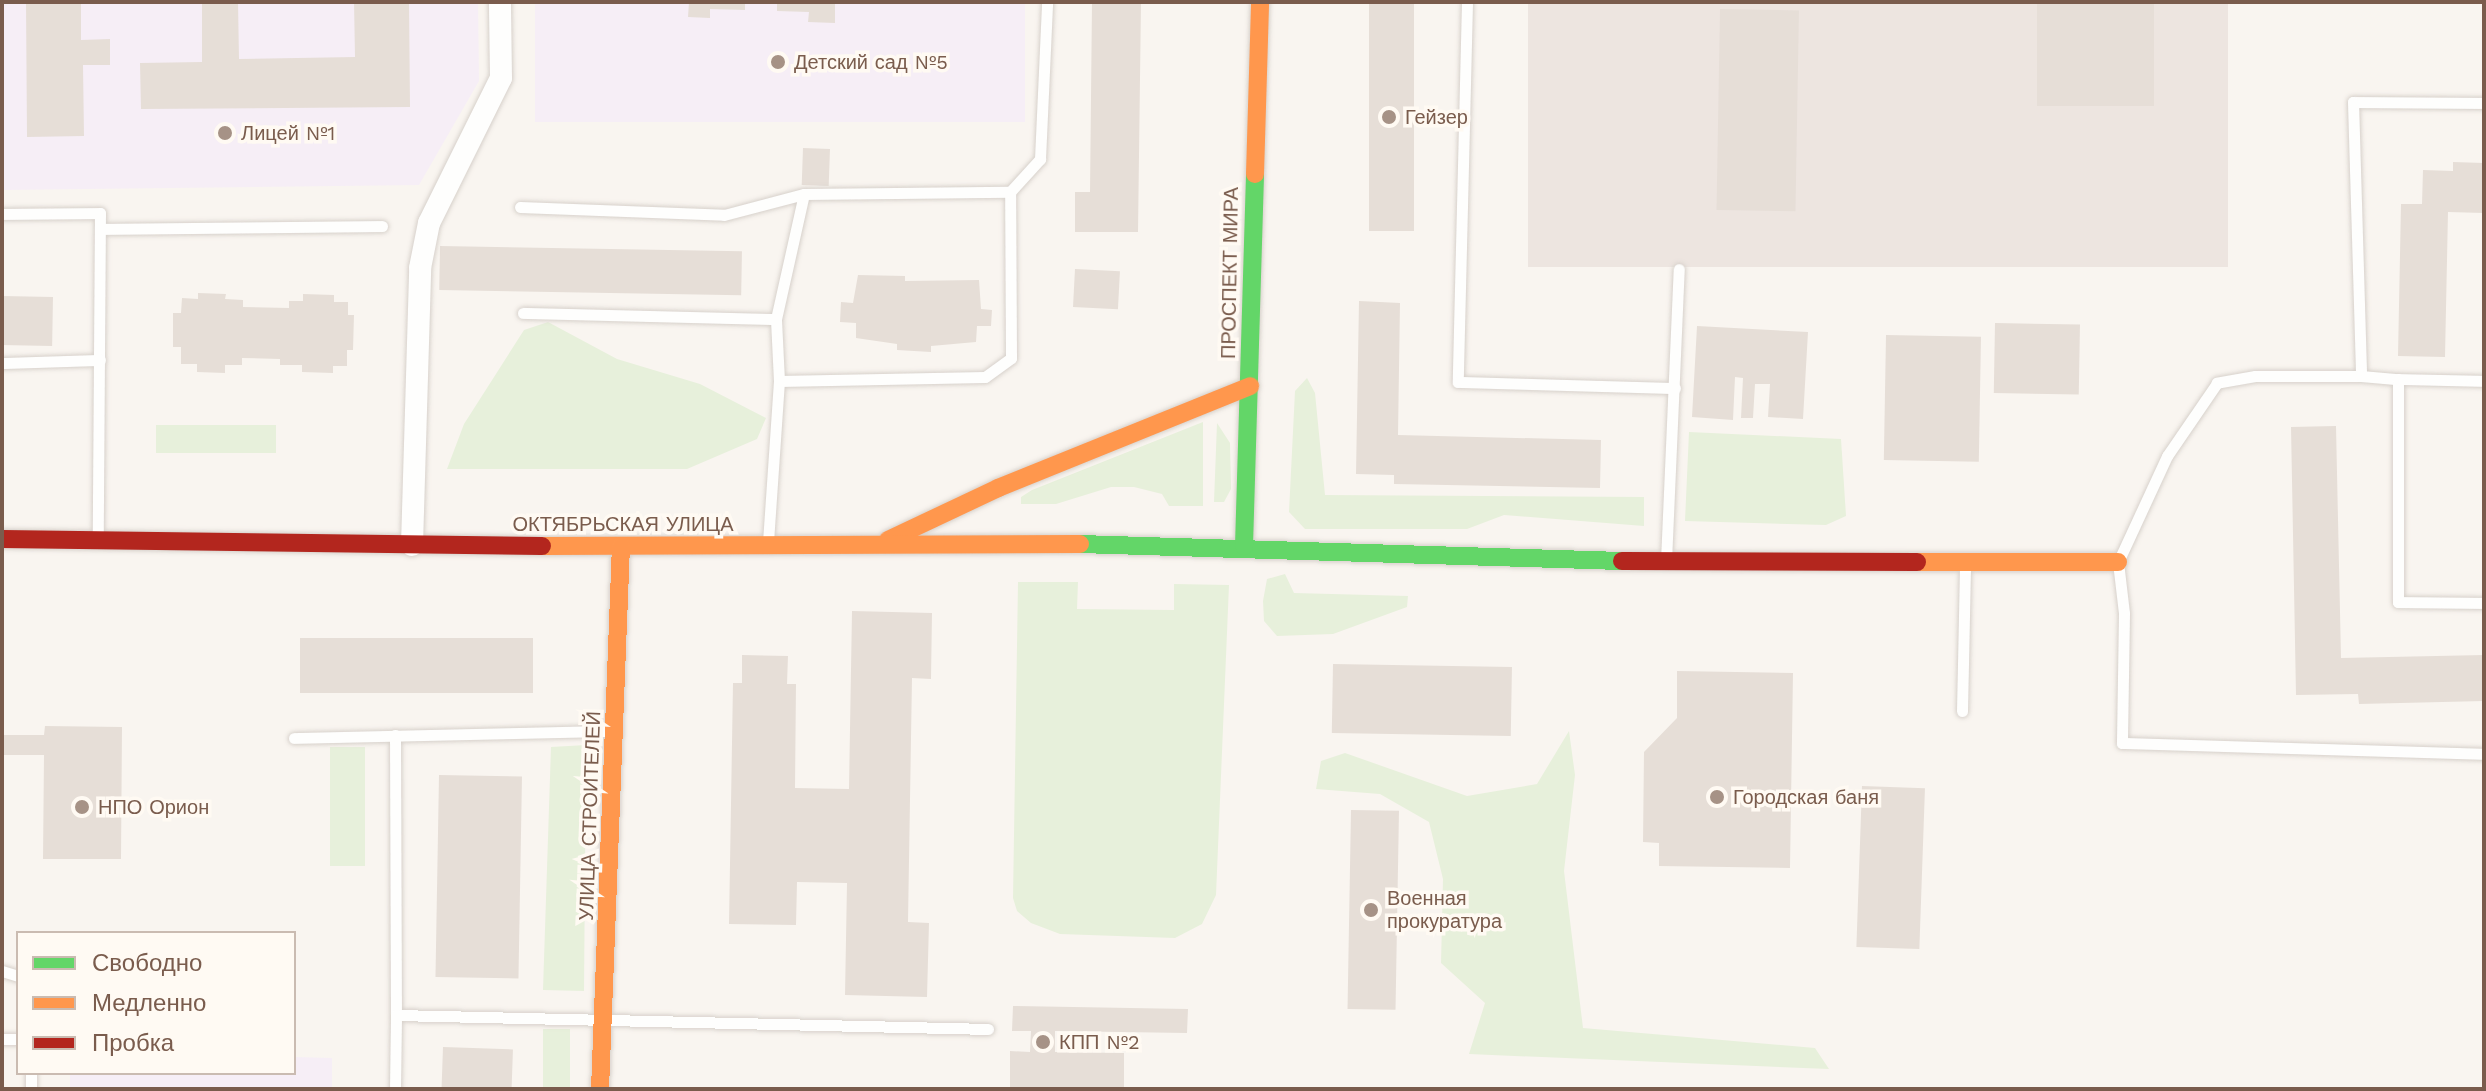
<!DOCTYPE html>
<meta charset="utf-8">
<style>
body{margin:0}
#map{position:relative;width:2486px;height:1091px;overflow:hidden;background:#f9f5f0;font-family:"Work Sans",sans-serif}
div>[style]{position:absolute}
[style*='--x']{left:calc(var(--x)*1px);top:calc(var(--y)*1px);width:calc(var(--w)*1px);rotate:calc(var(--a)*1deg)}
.industrial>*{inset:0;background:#ede5e0;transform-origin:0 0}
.education>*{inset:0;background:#f6eef6;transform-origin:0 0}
.green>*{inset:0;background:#e7f0db;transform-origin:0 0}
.building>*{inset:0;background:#e6ded7;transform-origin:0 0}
.roads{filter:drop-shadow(0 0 2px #d7d1cb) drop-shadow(0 0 2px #d7d1cb)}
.lane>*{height:11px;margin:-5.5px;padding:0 5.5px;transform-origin:5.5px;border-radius:5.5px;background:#fefefd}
.street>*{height:22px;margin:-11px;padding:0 11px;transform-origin:11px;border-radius:11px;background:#fefefd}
.fast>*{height:18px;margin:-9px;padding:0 9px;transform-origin:9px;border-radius:9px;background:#63d668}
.slow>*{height:18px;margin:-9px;padding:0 9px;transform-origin:9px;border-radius:9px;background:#ff974d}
.jam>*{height:18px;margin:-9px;padding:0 9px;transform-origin:9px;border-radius:9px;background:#b3261e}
.dots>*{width:22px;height:22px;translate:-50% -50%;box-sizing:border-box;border:4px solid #fffaf3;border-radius:50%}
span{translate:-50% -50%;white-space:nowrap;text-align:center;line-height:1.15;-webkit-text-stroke:7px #fffaf3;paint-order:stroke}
.poi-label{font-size:20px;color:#7a5c4d}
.left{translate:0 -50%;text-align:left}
.street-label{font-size:20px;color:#7a5c4d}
.frame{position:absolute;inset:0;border:4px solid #7a5c4d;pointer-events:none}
.legend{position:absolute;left:16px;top:931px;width:280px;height:144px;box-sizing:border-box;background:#fffaf3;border:2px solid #cabbb1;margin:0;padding:10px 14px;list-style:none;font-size:24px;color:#7a5c4d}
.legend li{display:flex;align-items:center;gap:16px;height:40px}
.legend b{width:40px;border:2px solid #cabbb1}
</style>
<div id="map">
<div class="industrial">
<i style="left:1528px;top:2px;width:700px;height:265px"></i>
</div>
<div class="education">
<i style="clip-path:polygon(2px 2px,478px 2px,479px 81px,419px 185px,2px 190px)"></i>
<i style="left:535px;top:2px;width:490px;height:120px"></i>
<i style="clip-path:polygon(294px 1057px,332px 1058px,332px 1089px,70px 1089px,70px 1073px,294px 1073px)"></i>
</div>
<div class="green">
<i style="clip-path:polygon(548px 322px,617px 359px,700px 384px,766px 418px,757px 439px,687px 469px,447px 469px,464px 424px,524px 330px)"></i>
<i style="clip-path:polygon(1307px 378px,1315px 393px,1325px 495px,1644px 497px,1644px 526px,1504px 515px,1467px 529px,1305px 529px,1289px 512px,1295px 391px)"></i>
<i style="clip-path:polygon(1203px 422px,1203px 506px,1169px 506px,1162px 494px,1134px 487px,1111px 487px,1056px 504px,1021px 504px,1021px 497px,1032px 490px)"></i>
<i style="clip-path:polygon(1217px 423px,1230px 443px,1231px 489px,1224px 502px,1214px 502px)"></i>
<i style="left:156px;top:425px;width:120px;height:28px"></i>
<i style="clip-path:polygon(1689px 432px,1841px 439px,1846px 516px,1826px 525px,1685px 521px)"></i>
<i style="clip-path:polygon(1285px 574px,1294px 593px,1408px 596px,1407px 607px,1333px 634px,1277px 636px,1264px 621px,1263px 601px,1267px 579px)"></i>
<i style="clip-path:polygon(1018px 582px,1078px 582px,1077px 609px,1174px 610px,1174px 584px,1229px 585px,1216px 895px,1202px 924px,1175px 938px,1060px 934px,1031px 923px,1017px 911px,1013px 898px)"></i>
<i style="clip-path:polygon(1569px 731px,1575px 775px,1564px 871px,1583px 1028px,1815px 1048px,1829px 1069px,1469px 1054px,1485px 1003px,1441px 963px,1443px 879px,1429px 822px,1380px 794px,1316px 789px,1321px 761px,1345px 753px,1467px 796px,1537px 784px)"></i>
<i style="clip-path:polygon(586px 745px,584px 991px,543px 990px,551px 747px)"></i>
<i style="left:365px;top:747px;width:119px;height:35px;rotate:90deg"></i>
<i style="left:543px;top:1029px;width:27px;height:60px"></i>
</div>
<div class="building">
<i style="clip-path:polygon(26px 2px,81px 2px,81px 40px,110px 39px,110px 65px,83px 65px,84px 136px,27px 137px)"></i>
<i style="clip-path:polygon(202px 2px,238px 2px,239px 59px,355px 57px,354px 2px,409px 2px,410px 107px,141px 109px,140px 63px,202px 62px)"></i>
<i style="clip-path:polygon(689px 2px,745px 2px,745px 10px,710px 9px,710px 18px,688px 17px)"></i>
<i style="clip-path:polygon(777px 2px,835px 2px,835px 23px,808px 22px,809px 12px,777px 11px)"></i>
<i style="clip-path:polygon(1092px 2px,1141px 2px,1138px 232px,1075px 232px,1075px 192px,1090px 192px)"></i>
<i style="left:1369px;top:2px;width:45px;height:229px"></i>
<i style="left:2037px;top:2px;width:117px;height:104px"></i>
<i style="left:1720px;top:9px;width:79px;height:201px;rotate:1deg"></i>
<i style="left:803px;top:148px;width:27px;height:37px;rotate:2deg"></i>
<i style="clip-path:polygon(2453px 162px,2484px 163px,2484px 213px,2448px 212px,2445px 357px,2398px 356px,2401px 204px,2422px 204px,2423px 170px,2453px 171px)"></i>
<i style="left:440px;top:246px;width:302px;height:44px;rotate:1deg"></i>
<i style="left:1075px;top:269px;width:45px;height:38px;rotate:3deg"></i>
<i style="clip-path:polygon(858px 275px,905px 276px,905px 281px,979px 280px,981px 309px,992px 310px,991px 326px,977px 326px,976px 342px,931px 346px,931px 352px,897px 350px,897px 344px,856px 338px,856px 323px,840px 322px,841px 302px,853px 303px)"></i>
<i style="clip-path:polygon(198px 293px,226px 294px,225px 299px,243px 300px,243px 307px,289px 308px,289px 301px,303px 301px,303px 294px,334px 295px,334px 302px,348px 302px,348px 315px,354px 315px,353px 350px,347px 350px,347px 366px,333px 366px,333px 373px,302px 372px,302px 365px,280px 365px,280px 359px,242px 358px,242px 365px,225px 365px,225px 373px,197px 372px,197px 364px,181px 364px,181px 347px,173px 347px,173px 313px,181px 313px,182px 298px,198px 299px)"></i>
<i style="left:2px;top:296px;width:51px;height:49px;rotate:1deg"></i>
<i style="clip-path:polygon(1359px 301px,1400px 303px,1398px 435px,1601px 440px,1600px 488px,1394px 484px,1394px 475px,1356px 474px)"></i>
<i style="left:1995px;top:323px;width:85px;height:70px;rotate:1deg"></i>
<i style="clip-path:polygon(1697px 326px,1808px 332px,1803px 419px,1768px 417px,1770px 384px,1755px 384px,1753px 418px,1741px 418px,1743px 378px,1735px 377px,1733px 420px,1692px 417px)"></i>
<i style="left:1886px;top:335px;width:95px;height:125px;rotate:1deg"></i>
<i style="clip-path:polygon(2336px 426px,2341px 658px,2484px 655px,2484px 701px,2359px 704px,2358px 694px,2296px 695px,2291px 427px)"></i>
<i style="clip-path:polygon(852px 611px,932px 613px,931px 679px,912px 678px,908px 922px,929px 923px,927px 997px,845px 995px,847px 883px,797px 882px,796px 925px,729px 924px,733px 683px,742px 683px,742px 655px,788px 656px,787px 684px,796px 684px,795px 788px,849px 789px)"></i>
<i style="left:300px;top:638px;width:233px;height:55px"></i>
<i style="left:1333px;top:664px;width:179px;height:69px;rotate:1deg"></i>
<i style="clip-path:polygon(1677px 671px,1793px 673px,1790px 868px,1659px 866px,1659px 843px,1643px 842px,1644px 752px,1677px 718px)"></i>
<i style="clip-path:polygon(45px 726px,122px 727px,121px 859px,43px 859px,44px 755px,2px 755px,2px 735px,44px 735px)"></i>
<i style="left:439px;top:775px;width:83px;height:202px;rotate:1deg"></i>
<i style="left:1862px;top:786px;width:63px;height:161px;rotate:2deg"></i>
<i style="left:1351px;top:810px;width:48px;height:199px;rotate:1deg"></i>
<i style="clip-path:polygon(1013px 1006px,1188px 1009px,1187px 1033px,1055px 1031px,1055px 1052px,1124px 1053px,1124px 1089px,1010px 1089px,1010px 1051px,1030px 1052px,1031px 1031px,1012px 1031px)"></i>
<i style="left:443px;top:1047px;width:70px;height:42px;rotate:2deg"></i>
</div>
<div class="roads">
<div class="lane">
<i style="--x:1467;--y:2;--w:380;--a:91.4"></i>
<i style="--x:1458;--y:382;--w:217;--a:1.6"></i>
<i style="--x:2484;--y:103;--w:131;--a:-179.6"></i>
<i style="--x:2353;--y:102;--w:274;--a:88.3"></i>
<i style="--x:2361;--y:376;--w:106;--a:180"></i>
<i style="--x:2255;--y:376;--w:39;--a:170"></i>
<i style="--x:2217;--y:383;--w:88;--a:124.4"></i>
<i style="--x:2167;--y:456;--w:117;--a:114.8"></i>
<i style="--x:2118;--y:562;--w:51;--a:83.3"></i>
<i style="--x:2124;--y:613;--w:130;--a:90.9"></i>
<i style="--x:2122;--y:743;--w:362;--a:1.7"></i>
<i style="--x:520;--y:207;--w:204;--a:2.2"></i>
<i style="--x:724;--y:215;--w:83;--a:-14.7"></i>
<i style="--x:2;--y:214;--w:98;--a:-0.6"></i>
<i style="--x:100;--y:213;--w:326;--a:90.4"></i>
<i style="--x:100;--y:229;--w:282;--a:-0.6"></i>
<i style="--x:523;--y:313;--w:253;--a:1.4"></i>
<i style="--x:2;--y:363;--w:98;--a:-1.8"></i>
<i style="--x:2361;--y:376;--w:37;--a:5"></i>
<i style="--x:2398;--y:379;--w:223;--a:90"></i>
<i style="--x:2398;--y:602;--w:86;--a:0.7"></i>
<i style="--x:2398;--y:379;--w:86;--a:1.3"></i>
<i style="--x:779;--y:381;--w:206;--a:-1.1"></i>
<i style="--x:985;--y:377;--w:32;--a:-36"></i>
<i style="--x:1011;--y:358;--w:166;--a:-90.3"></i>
<i style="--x:768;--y:542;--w:161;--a:-86.1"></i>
<i style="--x:779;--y:381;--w:62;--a:-92.8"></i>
<i style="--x:776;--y:319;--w:128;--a:-77.4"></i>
<i style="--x:804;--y:194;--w:206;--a:-0.6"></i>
<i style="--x:1010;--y:192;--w:45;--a:-47.7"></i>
<i style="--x:1040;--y:159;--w:157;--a:-87.4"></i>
<i style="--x:1666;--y:561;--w:292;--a:-87.5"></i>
<i style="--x:1962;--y:711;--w:147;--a:-88.8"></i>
<i style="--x:395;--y:735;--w:280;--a:89.8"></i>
<i style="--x:396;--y:1015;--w:592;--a:1.35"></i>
<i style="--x:294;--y:738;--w:317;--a:-1.3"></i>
<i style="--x:2;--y:971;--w:17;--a:17"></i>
<i style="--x:2;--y:1039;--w:16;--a:0"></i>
<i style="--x:31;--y:1089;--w:16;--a:-90"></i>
<i style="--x:395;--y:1089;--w:74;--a:-89.2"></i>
</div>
<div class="street">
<i style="--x:412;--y:545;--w:277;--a:-88.3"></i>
<i style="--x:420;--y:268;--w:46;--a:-78.7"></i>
<i style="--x:429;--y:223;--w:162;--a:-63.6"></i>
<i style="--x:501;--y:78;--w:76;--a:-90.8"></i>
</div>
<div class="fast">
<i style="--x:1080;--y:544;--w:542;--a:1.8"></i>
<i style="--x:1244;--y:546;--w:372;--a:-88.3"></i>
</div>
<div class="slow">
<i style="--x:1255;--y:174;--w:172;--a:-88.3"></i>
<i style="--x:888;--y:540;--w:122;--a:-25.3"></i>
<i style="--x:998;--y:488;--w:272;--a:-22"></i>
<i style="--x:542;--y:546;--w:538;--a:-0.21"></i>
<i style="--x:1917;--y:562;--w:201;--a:0"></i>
<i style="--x:600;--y:1089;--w:543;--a:-87.79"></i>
</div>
<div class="jam">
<i style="--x:2;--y:539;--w:540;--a:0.74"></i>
<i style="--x:1622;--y:561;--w:295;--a:0.2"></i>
</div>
</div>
<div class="dots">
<i style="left:778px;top:62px;background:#a69286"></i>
<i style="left:1389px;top:117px;background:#a69286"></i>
<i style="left:225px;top:133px;background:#a69286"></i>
<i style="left:1717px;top:797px;background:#a69286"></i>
<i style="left:82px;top:807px;background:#a69286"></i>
<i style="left:1371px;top:910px;background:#a69286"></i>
<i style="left:1043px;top:1042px;background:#a69286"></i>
</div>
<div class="poi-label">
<span class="left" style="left:794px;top:62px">Детский сад №5</span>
<span class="left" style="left:1405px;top:117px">Гейзер</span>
<span class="left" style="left:241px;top:133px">Лицей №1</span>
<span class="left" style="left:1733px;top:797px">Городская баня</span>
<span class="left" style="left:98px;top:807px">НПО Орион</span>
<span class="left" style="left:1387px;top:910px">Военная<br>прокуратура</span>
<span class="left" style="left:1059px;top:1042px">КПП №2</span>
</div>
<div class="street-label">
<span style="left:1230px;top:273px;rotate:-89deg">ПРОСПЕКТ МИРА</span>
<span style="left:623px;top:524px">ОКТЯБРЬСКАЯ УЛИЦА</span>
<span style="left:590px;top:816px;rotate:-88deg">УЛИЦА СТРОИТЕЛЕЙ</span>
</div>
<div class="frame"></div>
<ul class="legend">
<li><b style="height:10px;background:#63d668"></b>Свободно</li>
<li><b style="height:10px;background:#ff974d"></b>Медленно</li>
<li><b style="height:10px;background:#b3261e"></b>Пробка</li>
</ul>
</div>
